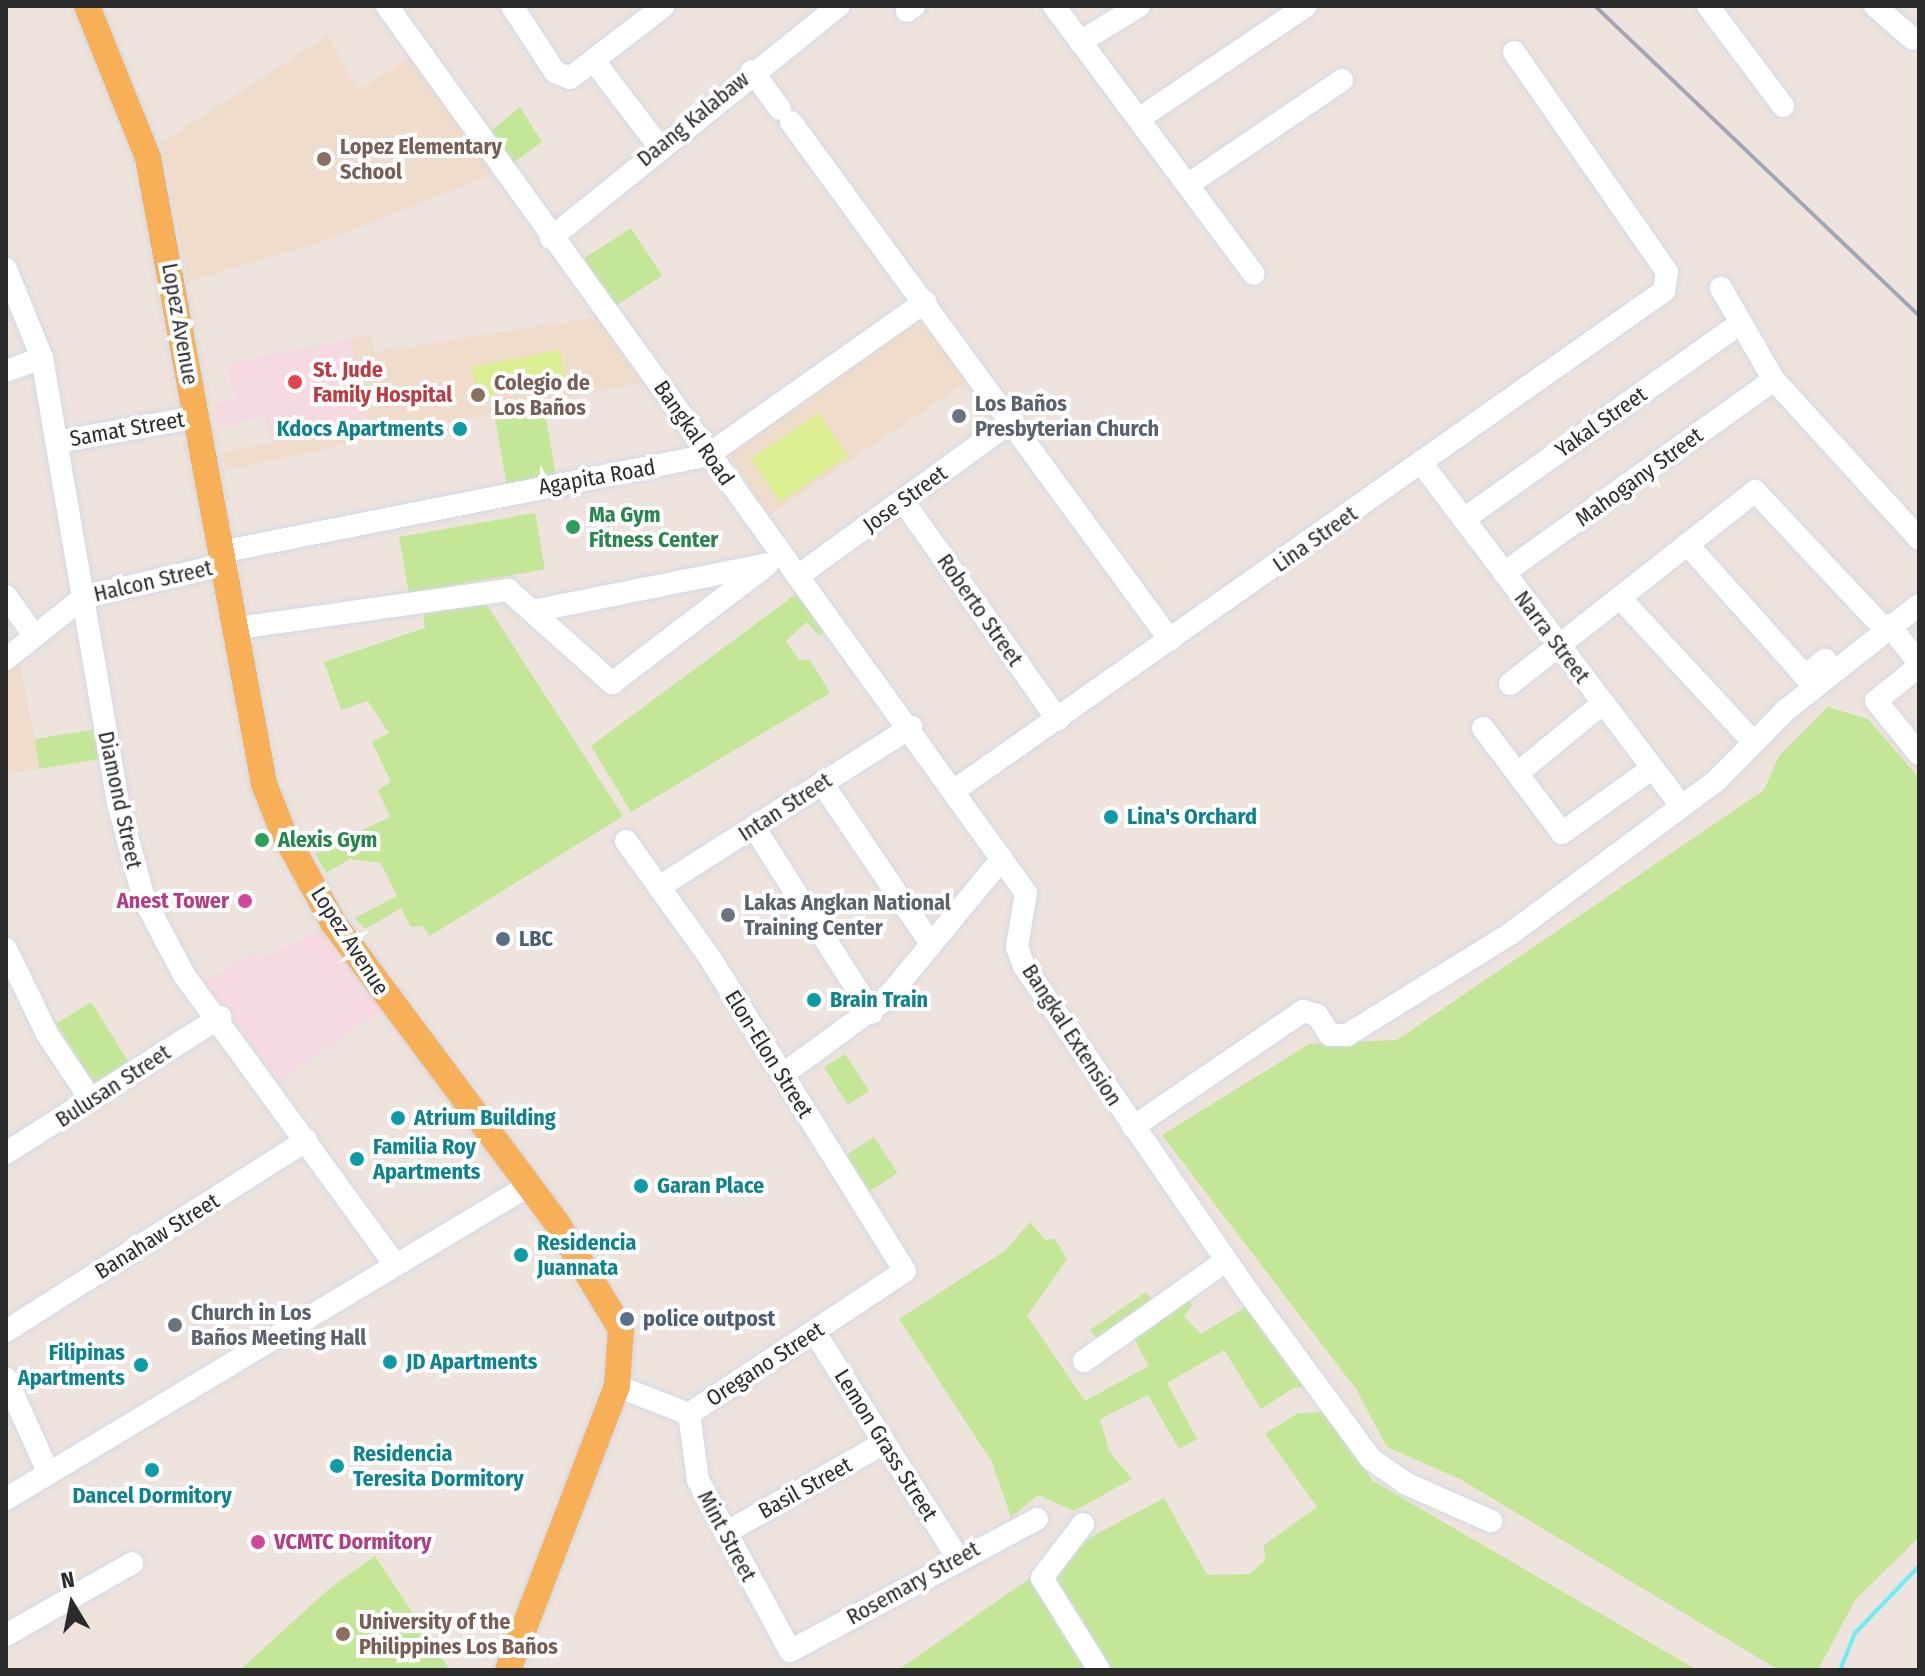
<!DOCTYPE html>
<meta charset="utf-8">
<style>
body{margin:0}
#map{position:relative;width:1925px;height:1676px;overflow:hidden;background:#eee3dd;font-family:"Fira Sans Condensed",sans-serif}
div>[style]{position:absolute}
[style*='--x']{left:calc(var(--x)*1px);top:calc(var(--y)*1px);width:calc(var(--w)*1px);rotate:calc(var(--a)*1deg)}
.education>*{inset:0;background:#f0dccb;transform-origin:0 0}
.medical>*{inset:0;background:#f5dae1}
.green>*{inset:0;background:#c3e796;transform-origin:0 0}
.pitch>*{inset:0;background:#dbef92;transform-origin:0 0}
.stream>*{height:4px;margin:-2px;padding:0 2px;transform-origin:2px;border-radius:2px;background:#6beef5}
.roads{filter:drop-shadow(0 0 2px #d2d9e5) drop-shadow(0 0 2px #d2d9e5)}
.minor>*{height:22px;margin:-11px;padding:0 11px;transform-origin:11px;border-radius:11px;background:#fff}
.major>*{height:26px;margin:-13px;padding:0 13px;transform-origin:13px;border-radius:13px;background:#f8b058}
.rail>*{height:4px;margin:-2px;padding:0 2px;transform-origin:2px;border-radius:2px;background:#9fa7b6}
.dots>*{width:22px;height:22px;translate:-50% -50%;box-sizing:border-box;border:4px solid #fff;border-radius:50%}
span{translate:-50% -50%;white-space:nowrap;text-align:center;line-height:1.15;-webkit-text-stroke:8px #fff;paint-order:stroke}
.street-label{font-size:22px;color:#2b2b2b}
.education-label{font-size:22px;color:#785e54;font-weight:700}
.left{translate:0 -50%;text-align:left}
.health-label{font-size:22px;color:#be3a42;font-weight:700}
.worship-label{font-size:22px;color:#5b616d;font-weight:700}
.culture-label{font-size:22px;color:#0d838f;font-weight:700}
.right{translate:-100% -50%;text-align:right}
.leisure-label{font-size:22px;color:#27864d;font-weight:700}
.hotel-label{font-size:22px;color:#b23c85;font-weight:700}
.service-label{font-size:22px;color:#4e5e75;font-weight:700}
.frame{position:absolute;inset:0;border:8px solid #2b2b2b;pointer-events:none}
.north{position:absolute;left:32px;top:1564px;width:80px;height:80px;-webkit-text-stroke:6px #fff;paint-order:stroke;rotate:350deg;font-size:22px;font-weight:700;line-height:32px;text-align:center;color:#2b2b2b}
.north::after{content:'';display:block;margin:auto;width:28px;height:36px;background:#2b2b2b;clip-path:polygon(50% 0,100% 100%,50% 72%,0 100%)}
</style>
<div id="map">
<div class="education">
<i style="clip-path:polygon(328px 35px,358px 91px,413px 55px,493px 174px,319px 243px,189px 281px,161px 143px)"></i>
<i style="left:928px;top:309px;width:82px;height:247px;rotate:56deg"></i>
<i style="clip-path:polygon(603px 316px,645px 382px,225px 470px,222px 452px,367px 423px,350px 339px,369px 334px,375px 352px)"></i>
<i style="clip-path:polygon(19px 657px,40px 769px,6px 774px,6px 669px)"></i>
</div>
<div class="medical">
<i style="clip-path:polygon(350px 339px,367px 423px,271px 442px,265px 417px,218px 426px,213px 405px,235px 400px,228px 364px)"></i>
<i style="clip-path:polygon(323px 929px,381px 1010px,280px 1081px,203px 983px,255px 951px,262px 959px)"></i>
</div>
<div class="green">
<i style="clip-path:polygon(520px 107px,542px 142px,511px 164px,491px 131px)"></i>
<i style="left:631px;top:228px;width:57px;height:56px;rotate:57deg"></i>
<i style="left:544px;top:408px;width:77px;height:50px;rotate:80deg"></i>
<i style="left:535px;top:513px;width:57px;height:138px;rotate:80deg"></i>
<i style="clip-path:polygon(800px 591px,830px 629px,819px 635px,806px 622px,786px 641px,799px 660px,810px 660px,830px 693px,631px 812px,591px 746px)"></i>
<i style="clip-path:polygon(485px 602px,623px 816px,430px 936px,422px 926px,411px 927px,401px 908px,365px 929px,355px 918px,397px 896px,381px 863px,350px 859px,326px 873px,315px 853px,390px 817px,378px 790px,391px 782px,372px 742px,389px 733px,368px 701px,341px 710px,324px 662px,425px 628px,423px 610px)"></i>
<i style="clip-path:polygon(1828px 707px,1868px 719px,1919px 778px,1919px 1537px,1855px 1600px,1818px 1670px,1779px 1670px,1460px 1479px,1387px 1447px,1356px 1389px,1162px 1135px,1309px 1044px,1397px 1040px,1764px 790px,1779px 756px)"></i>
<i style="left:98px;top:729px;width:30px;height:64px;rotate:81deg"></i>
<i style="left:91px;top:1002px;width:74px;height:41px;rotate:58deg"></i>
<i style="left:845px;top:1054px;width:44px;height:25px;rotate:57deg"></i>
<i style="left:874px;top:1137px;width:43px;height:33px;rotate:57deg"></i>
<i style="clip-path:polygon(1030px 1222px,1045px 1240px,1055px 1239px,1067px 1259px,1027px 1316px,1085px 1401px,1149px 1366px,1129px 1330px,1102px 1344px,1090px 1330px,1146px 1292px,1156px 1305px,1181px 1290px,1192px 1305px,1184px 1317px,1201px 1334px,1254px 1302px,1316px 1386px,1294px 1388px,1261px 1409px,1224px 1350px,1167px 1383px,1197px 1439px,1179px 1449px,1148px 1395px,1100px 1419px,1109px 1451px,1132px 1479px,1074px 1511px,1038px 1495px,1011px 1517px,992px 1462px,899px 1319px,1006px 1250px)"></i>
<i style="clip-path:polygon(1325px 1412px,1373px 1481px,1697px 1670px,898px 1670px,1082px 1542px,1164px 1498px,1207px 1575px,1250px 1574px,1265px 1560px,1264px 1545px,1317px 1507px,1265px 1434px,1298px 1413px)"></i>
<i style="clip-path:polygon(375px 1556px,450px 1670px,240px 1670px,330px 1588px)"></i>
</div>
<div class="pitch">
<i style="left:560px;top:350px;width:31px;height:90px;rotate:79deg"></i>
<i style="left:819px;top:413px;width:52px;height:82px;rotate:56deg"></i>
</div>
<div class="stream">
<i style="--x:1840;--y:1670;--w:40;--a:-68"></i>
<i style="--x:1855;--y:1633;--w:93;--a:-46.3"></i>
</div>
<div class="roads">
<div class="minor">
<i style="--x:387;--y:6;--w:1093;--a:54.23"></i>
<i style="--x:1026;--y:893;--w:55;--a:99.5"></i>
<i style="--x:1017;--y:947;--w:20;--a:70"></i>
<i style="--x:1024;--y:966;--w:392;--a:55.5"></i>
<i style="--x:1246;--y:1289;--w:211;--a:53.7"></i>
<i style="--x:1371;--y:1459;--w:44;--a:34.8"></i>
<i style="--x:1407;--y:1484;--w:92;--a:23.8"></i>
<i style="--x:512;--y:6;--w:79;--a:56.9"></i>
<i style="--x:555;--y:72;--w:16;--a:22"></i>
<i style="--x:570;--y:78;--w:118;--a:-37.5"></i>
<i style="--x:1054;--y:6;--w:334;--a:53.3"></i>
<i style="--x:1708;--y:6;--w:125;--a:53.1"></i>
<i style="--x:1875;--y:6;--w:50;--a:41"></i>
<i style="--x:907;--y:11;--w:9;--a:-36"></i>
<i style="--x:1080;--y:42;--w:69;--a:-31.4"></i>
<i style="--x:594;--y:61;--w:106;--a:52.7"></i>
<i style="--x:752;--y:71;--w:47;--a:53.6"></i>
<i style="--x:1140;--y:118;--w:200;--a:-34"></i>
<i style="--x:791;--y:122;--w:642;--a:53.81"></i>
<i style="--x:1189;--y:184;--w:185;--a:-34.2"></i>
<i style="--x:551;--y:238;--w:370;--a:-38.9"></i>
<i style="--x:6;--y:269;--w:96;--a:68"></i>
<i style="--x:42;--y:358;--w:451;--a:80.3"></i>
<i style="--x:118;--y:803;--w:99;--a:74.8"></i>
<i style="--x:144;--y:899;--w:86;--a:62.2"></i>
<i style="--x:184;--y:975;--w:358;--a:53.9"></i>
<i style="--x:1721;--y:288;--w:106;--a:60.1"></i>
<i style="--x:1774;--y:380;--w:215;--a:47.6"></i>
<i style="--x:6;--y:371;--w:38;--a:-20"></i>
<i style="--x:57;--y:442;--w:142;--a:-10.1"></i>
<i style="--x:1422;--y:464;--w:415;--a:52.8"></i>
<i style="--x:903;--y:501;--w:268;--a:54.7"></i>
<i style="--x:1464;--y:519;--w:336;--a:-35.3"></i>
<i style="--x:1687;--y:544;--w:177;--a:48.2"></i>
<i style="--x:1805;--y:676;--w:26;--a:-39"></i>
<i style="--x:225;--y:551;--w:492;--a:-11.2"></i>
<i style="--x:708;--y:455;--w:266;--a:-35.2"></i>
<i style="--x:1504;--y:573;--w:332;--a:-35.6"></i>
<i style="--x:798;--y:576;--w:264;--a:-35.9"></i>
<i style="--x:6;--y:596;--w:47;--a:54.6"></i>
<i style="--x:1620;--y:598;--w:184;--a:47.2"></i>
<i style="--x:538;--y:610;--w:230;--a:-11.3"></i>
<i style="--x:1889;--y:625;--w:48;--a:51.7"></i>
<i style="--x:237;--y:628;--w:274;--a:-8"></i>
<i style="--x:508;--y:590;--w:140;--a:41.8"></i>
<i style="--x:612;--y:683;--w:195;--a:-37.3"></i>
<i style="--x:6;--y:659;--w:100;--a:-38.5"></i>
<i style="--x:84;--y:597;--w:146;--a:-13.1"></i>
<i style="--x:1919;--y:666;--w:55;--a:140.9"></i>
<i style="--x:1876;--y:701;--w:68;--a:50.9"></i>
<i style="--x:1510;--y:684;--w:312;--a:-38.2"></i>
<i style="--x:1755;--y:491;--w:175;--a:46.8"></i>
<i style="--x:1483;--y:728;--w:131;--a:53"></i>
<i style="--x:1562;--y:833;--w:110;--a:-35.7"></i>
<i style="--x:1519;--y:772;--w:107;--a:-39.3"></i>
<i style="--x:822;--y:783;--w:194;--a:55.9"></i>
<i style="--x:955;--y:790;--w:867;--a:-35.14"></i>
<i style="--x:1664;--y:291;--w:19;--a:-81"></i>
<i style="--x:1667;--y:272;--w:268;--a:-124.8"></i>
<i style="--x:754;--y:827;--w:220;--a:57.6"></i>
<i style="--x:626;--y:841;--w:144;--a:54.3"></i>
<i style="--x:710;--y:958;--w:369;--a:58.1"></i>
<i style="--x:905;--y:1271;--w:259;--a:146.5"></i>
<i style="--x:659;--y:887;--w:299;--a:-32.4"></i>
<i style="--x:6;--y:949;--w:94;--a:64.2"></i>
<i style="--x:47;--y:1034;--w:79;--a:56.3"></i>
<i style="--x:782;--y:1075;--w:129;--a:-36.2"></i>
<i style="--x:886;--y:999;--w:182;--a:-50.4"></i>
<i style="--x:1133;--y:1127;--w:206;--a:-34.3"></i>
<i style="--x:1303;--y:1011;--w:15;--a:16"></i>
<i style="--x:1317;--y:1015;--w:24;--a:57"></i>
<i style="--x:1330;--y:1035;--w:17;--a:0"></i>
<i style="--x:1347;--y:1035;--w:192;--a:-31.8"></i>
<i style="--x:1510;--y:934;--w:258;--a:-36.6"></i>
<i style="--x:1717;--y:780;--w:98;--a:-45.4"></i>
<i style="--x:1786;--y:710;--w:169;--a:-38.3"></i>
<i style="--x:6;--y:1153;--w:254;--a:-32.4"></i>
<i style="--x:6;--y:1331;--w:356;--a:-32.4"></i>
<i style="--x:815;--y:1333;--w:265;--a:57.6"></i>
<i style="--x:1084;--y:1361;--w:174;--a:-35.2"></i>
<i style="--x:6;--y:1378;--w:105;--a:65.9"></i>
<i style="--x:617;--y:1386;--w:77;--a:21.3"></i>
<i style="--x:689;--y:1414;--w:67;--a:82.2"></i>
<i style="--x:698;--y:1480;--w:194;--a:61.7"></i>
<i style="--x:790;--y:1651;--w:280;--a:-28.1"></i>
<i style="--x:6;--y:1499;--w:609;--a:-30.95"></i>
<i style="--x:1083;--y:1524;--w:68;--a:127.2"></i>
<i style="--x:1042;--y:1578;--w:108;--a:58.2"></i>
<i style="--x:725;--y:1533;--w:183;--a:-29.5"></i>
<i style="--x:6;--y:1635;--w:145;--a:-29.7"></i>
</div>
<div class="major">
<i style="--x:87;--y:6;--w:164;--a:68.1"></i>
<i style="--x:148;--y:158;--w:637;--a:79.5"></i>
<i style="--x:264;--y:784;--w:52;--a:68.4"></i>
<i style="--x:283;--y:832;--w:105;--a:61"></i>
<i style="--x:334;--y:924;--w:375;--a:53.3"></i>
<i style="--x:558;--y:1225;--w:122;--a:58.8"></i>
<i style="--x:621;--y:1329;--w:57;--a:94"></i>
<i style="--x:617;--y:1386;--w:304;--a:111"></i>
</div>
</div>
<div class="rail">
<i style="--x:1595;--y:6;--w:448;--a:43.7"></i>
</div>
<div class="dots">
<i style="left:324px;top:159px;background:#8d6e63"></i>
<i style="left:295px;top:382px;background:#e0444e"></i>
<i style="left:478px;top:395px;background:#8d6e63"></i>
<i style="left:959px;top:416px;background:#6b7280"></i>
<i style="left:460px;top:429px;background:#0f9aa8"></i>
<i style="left:573px;top:527px;background:#2e9e5b"></i>
<i style="left:1111px;top:817px;background:#0f9aa8"></i>
<i style="left:262px;top:840px;background:#2e9e5b"></i>
<i style="left:245px;top:901px;background:#d1479c"></i>
<i style="left:728px;top:915px;background:#6b7280"></i>
<i style="left:503px;top:939px;background:#5c6f8a"></i>
<i style="left:814px;top:1000px;background:#0f9aa8"></i>
<i style="left:398px;top:1118px;background:#0f9aa8"></i>
<i style="left:357px;top:1159px;background:#0f9aa8"></i>
<i style="left:641px;top:1186px;background:#0f9aa8"></i>
<i style="left:521px;top:1255px;background:#0f9aa8"></i>
<i style="left:627px;top:1319px;background:#5c6f8a"></i>
<i style="left:175px;top:1325px;background:#6b7280"></i>
<i style="left:390px;top:1362px;background:#0f9aa8"></i>
<i style="left:141px;top:1365px;background:#0f9aa8"></i>
<i style="left:337px;top:1466px;background:#0f9aa8"></i>
<i style="left:152px;top:1470px;background:#0f9aa8"></i>
<i style="left:258px;top:1542px;background:#d1479c"></i>
<i style="left:343px;top:1634px;background:#8d6e63"></i>
</div>
<div class="street-label">
<span style="left:693px;top:119px;rotate:-39deg">Daang Kalabaw</span>
<span style="left:180px;top:324px;rotate:80deg">Lopez Avenue</span>
<span style="left:1601px;top:422px;rotate:-35deg">Yakal Street</span>
<span style="left:127px;top:429px;rotate:-10deg">Samat Street</span>
<span style="left:694px;top:433px;rotate:55deg">Bangkal Road</span>
<span style="left:597px;top:477px;rotate:-10deg">Agapita Road</span>
<span style="left:1639px;top:477px;rotate:-36deg">Mahogany Street</span>
<span style="left:905px;top:499px;rotate:-36deg">Jose Street</span>
<span style="left:1315px;top:539px;rotate:-35deg">Lina Street</span>
<span style="left:153px;top:581px;rotate:-13deg">Halcon Street</span>
<span style="left:980px;top:610px;rotate:55deg">Roberto Street</span>
<span style="left:1552px;top:637px;rotate:53deg">Narra Street</span>
<span style="left:120px;top:800px;rotate:78deg">Diamond Street</span>
<span style="left:785px;top:807px;rotate:-33deg">Intan Street</span>
<span style="left:350px;top:941px;rotate:57deg">Lopez Avenue</span>
<span style="left:1072px;top:1035px;rotate:57deg">Bangkal Extension</span>
<span style="left:769px;top:1054px;rotate:58deg">Elon-Elon Street</span>
<span style="left:113px;top:1086px;rotate:-33deg">Bulusan Street</span>
<span style="left:157px;top:1236px;rotate:-32deg">Banahaw Street</span>
<span style="left:765px;top:1364px;rotate:-33deg">Oregano Street</span>
<span style="left:886px;top:1445px;rotate:58deg">Lemon Grass Street</span>
<span style="left:805px;top:1488px;rotate:-29deg">Basil Street</span>
<span style="left:727px;top:1536px;rotate:62deg">Mint Street</span>
<span style="left:913px;top:1583px;rotate:-29deg">Rosemary Street</span>
</div>
<div class="education-label">
<span class="left" style="left:340px;top:159px">Lopez Elementary<br>School</span>
<span class="left" style="left:494px;top:395px">Colegio de<br>Los Baños</span>
<span class="left" style="left:359px;top:1634px">University of the<br>Philippines Los Baños</span>
</div>
<div class="health-label">
<span class="left" style="left:313px;top:382px">St. Jude<br>Family Hospital</span>
</div>
<div class="worship-label">
<span class="left" style="left:975px;top:416px">Los Baños<br>Presbyterian Church</span>
<span class="left" style="left:744px;top:915px">Lakas Angkan National<br>Training Center</span>
<span class="left" style="left:191px;top:1325px">Church in Los<br>Baños Meeting Hall</span>
</div>
<div class="culture-label">
<span class="right" style="left:444px;top:429px">Kdocs Apartments</span>
<span class="left" style="left:1127px;top:817px">Lina's Orchard</span>
<span class="left" style="left:830px;top:1000px">Brain Train</span>
<span class="left" style="left:414px;top:1118px">Atrium Building</span>
<span class="left" style="left:373px;top:1159px">Familia Roy<br>Apartments</span>
<span class="left" style="left:657px;top:1186px">Garan Place</span>
<span class="left" style="left:537px;top:1255px">Residencia<br>Juannata</span>
<span class="right" style="left:125px;top:1365px">Filipinas<br>Apartments</span>
<span class="left" style="left:406px;top:1362px">JD Apartments</span>
<span class="left" style="left:353px;top:1466px">Residencia<br>Teresita Dormitory</span>
<span style="left:152px;top:1496px">Dancel Dormitory</span>
</div>
<div class="leisure-label">
<span class="left" style="left:589px;top:527px">Ma Gym<br>Fitness Center</span>
<span class="left" style="left:278px;top:840px">Alexis Gym</span>
</div>
<div class="hotel-label">
<span class="right" style="left:229px;top:901px">Anest Tower</span>
<span class="left" style="left:274px;top:1542px">VCMTC Dormitory</span>
</div>
<div class="service-label">
<span class="left" style="left:519px;top:939px">LBC</span>
<span class="left" style="left:643px;top:1319px">police outpost</span>
</div>
<div class="frame"></div>
<div class="north">N</div>
</div>
